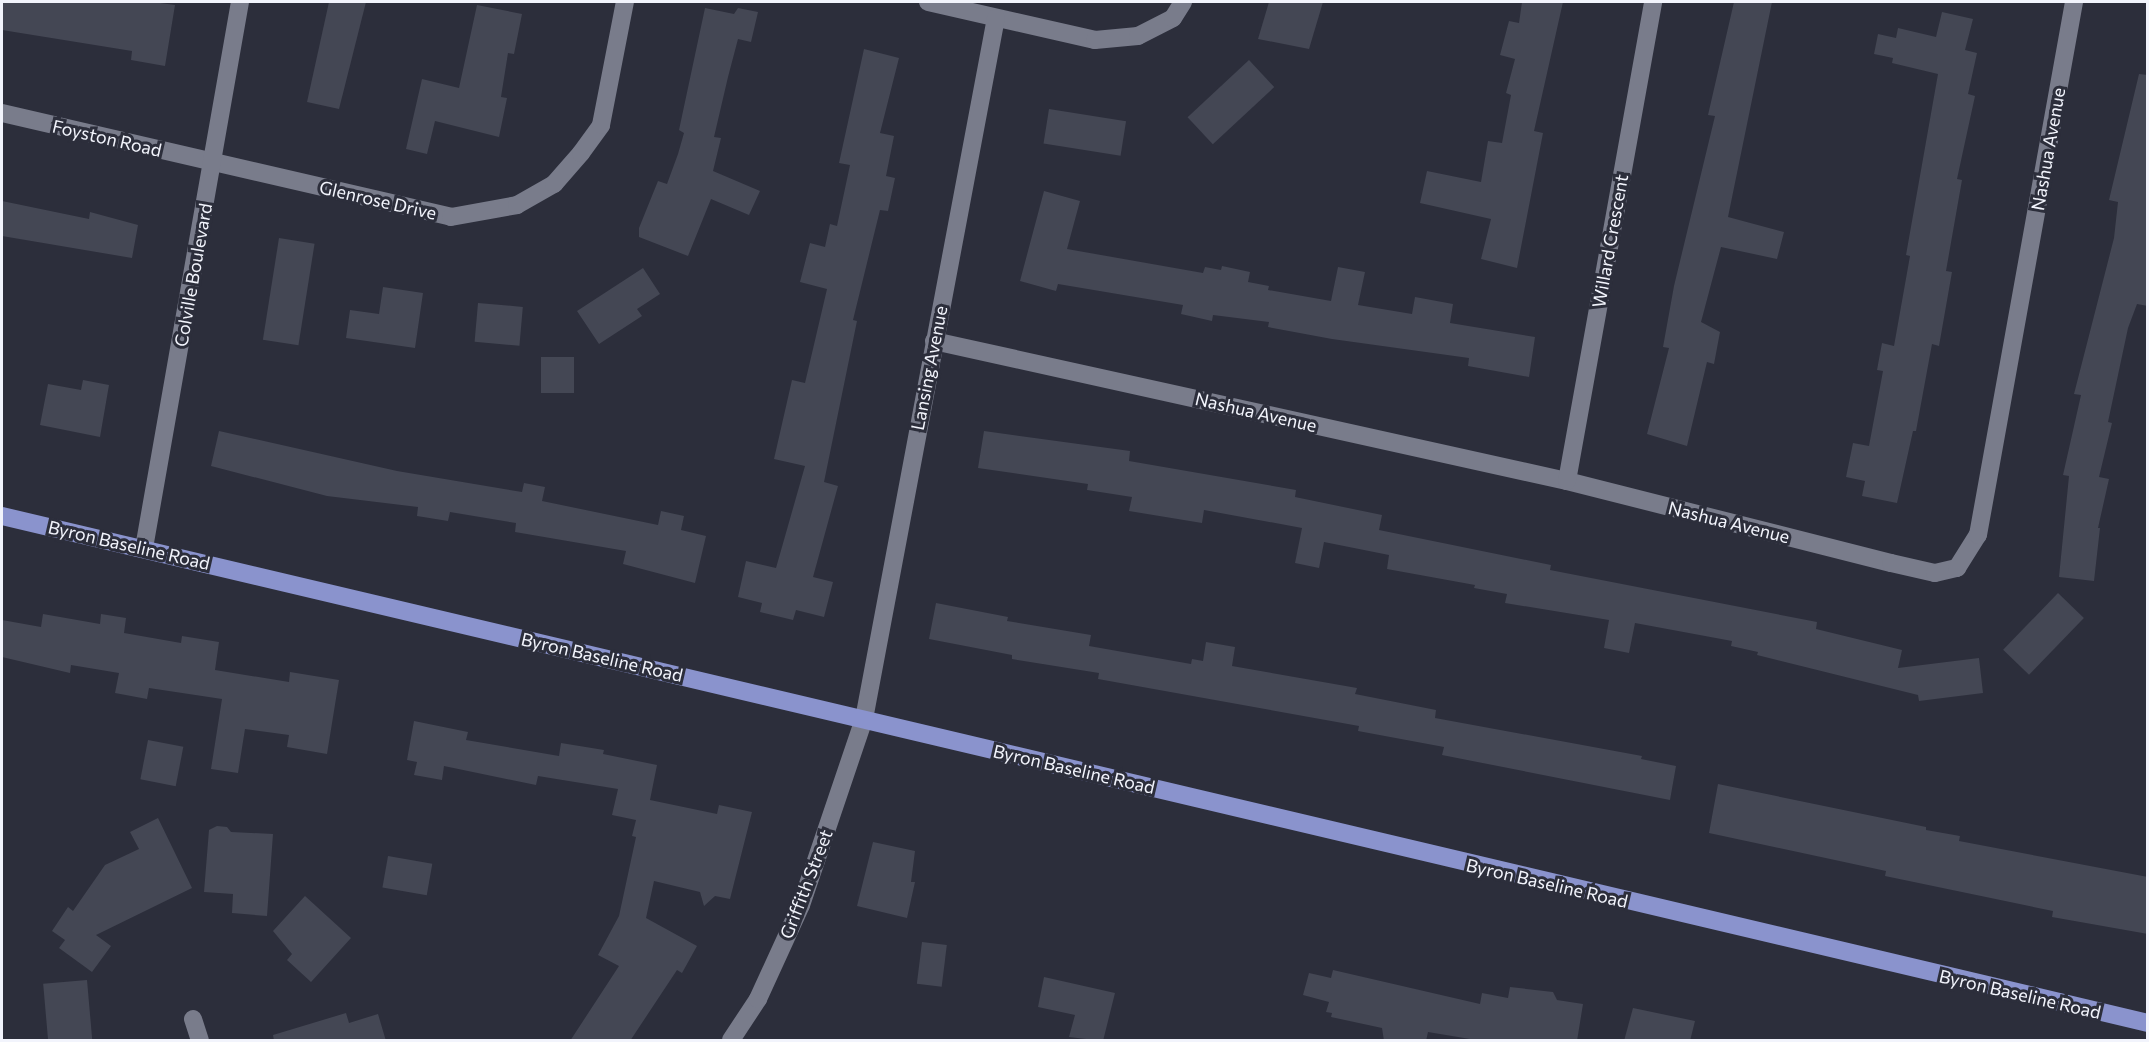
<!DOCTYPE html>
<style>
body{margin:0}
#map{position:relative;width:2149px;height:1042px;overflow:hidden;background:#2c2e3b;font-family:Commissioner,sans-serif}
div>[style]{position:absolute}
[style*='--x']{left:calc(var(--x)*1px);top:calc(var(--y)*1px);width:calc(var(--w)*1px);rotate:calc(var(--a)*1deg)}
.building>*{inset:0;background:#444754;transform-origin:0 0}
.minor>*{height:18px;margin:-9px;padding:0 9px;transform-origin:9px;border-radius:9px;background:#797c8b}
.major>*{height:18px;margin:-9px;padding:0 9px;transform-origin:9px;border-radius:9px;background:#8a93cd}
span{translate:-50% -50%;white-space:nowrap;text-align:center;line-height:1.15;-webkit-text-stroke:6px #2c2e3b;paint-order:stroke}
.street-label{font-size:18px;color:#f2f4fc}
.frame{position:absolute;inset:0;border:3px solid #f2f4fc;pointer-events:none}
</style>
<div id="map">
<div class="building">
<i style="clip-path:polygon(2px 2px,153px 2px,175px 5px,165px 66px,131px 60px,132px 51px,2px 30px)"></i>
<i style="clip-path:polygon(329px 2px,366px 2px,339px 109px,307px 102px)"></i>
<i style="clip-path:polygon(1269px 2px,1323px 2px,1309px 49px,1258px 39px)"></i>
<i style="clip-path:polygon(1522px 2px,1563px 2px,1534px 131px,1543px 133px,1517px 268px,1481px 259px,1491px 219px,1420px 203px,1427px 171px,1481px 182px,1488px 141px,1502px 143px,1511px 95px,1506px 93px,1515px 59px,1500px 55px,1509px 21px,1519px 23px)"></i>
<i style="clip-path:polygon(1734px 2px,1772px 2px,1728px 217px,1784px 232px,1777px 259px,1721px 247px,1701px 322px,1720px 332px,1714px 364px,1707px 362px,1687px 446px,1647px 434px,1669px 348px,1663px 347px,1674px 286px,1715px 116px,1708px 115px)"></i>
<i style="clip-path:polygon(477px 5px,522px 14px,514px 54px,508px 53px,501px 97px,507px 98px,499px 137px,435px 121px,427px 154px,406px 149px,422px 79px,459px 88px)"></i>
<i style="clip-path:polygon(705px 8px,734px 14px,738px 8px,758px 12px,751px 42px,738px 39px,728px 77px,714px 137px,721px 138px,713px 171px,760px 191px,749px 215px,711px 199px,688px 256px,639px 237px,639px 228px,658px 181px,667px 184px,678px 154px,684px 133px,679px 130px)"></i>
<i style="clip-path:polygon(1942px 12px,1973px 19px,1965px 50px,1977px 53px,1968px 94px,1975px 96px,1957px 179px,1962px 180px,1946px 271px,1952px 272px,1939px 346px,1932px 344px,1916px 431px,1913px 431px,1897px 503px,1862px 496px,1865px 481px,1846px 477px,1853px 443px,1869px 446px,1883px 371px,1877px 370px,1882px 343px,1894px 346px,1910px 256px,1906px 255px,1938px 74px,1892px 63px,1893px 58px,1874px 54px,1878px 34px,1896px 38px,1898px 28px,1936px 37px)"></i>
<i style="clip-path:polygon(864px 49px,899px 58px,880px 133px,894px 136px,886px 176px,895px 178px,888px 211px,880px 210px,853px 320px,857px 321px,824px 482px,838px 486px,813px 577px,833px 582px,824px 617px,796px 610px,793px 620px,760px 612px,762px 603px,738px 597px,746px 561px,776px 568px,805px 466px,774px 459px,792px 380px,805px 383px,827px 289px,800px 282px,810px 243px,825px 247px,830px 224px,837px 226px,850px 165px,839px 163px)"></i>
<i style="left:1249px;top:60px;width:37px;height:84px;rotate:47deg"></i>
<i style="clip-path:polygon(2139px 74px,2148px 75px,2148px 306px,2137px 304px,2128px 328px,2108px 422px,2112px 423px,2099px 477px,2109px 479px,2098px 528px,2100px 528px,2094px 581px,2059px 577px,2069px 476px,2063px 475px,2081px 395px,2074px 394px,2114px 238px,2118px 202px,2109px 200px)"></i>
<i style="left:1049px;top:109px;width:78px;height:35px;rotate:9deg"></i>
<i style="clip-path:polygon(1044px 191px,1080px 201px,1067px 249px,1203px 273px,1205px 267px,1221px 270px,1222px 266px,1250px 272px,1248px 282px,1269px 286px,1268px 290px,1331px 301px,1338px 267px,1365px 272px,1358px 305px,1412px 314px,1415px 297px,1453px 304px,1450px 323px,1535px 337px,1529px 377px,1468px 366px,1469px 358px,1332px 339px,1268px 327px,1269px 322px,1213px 315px,1212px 321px,1181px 314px,1183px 305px,1058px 284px,1056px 291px,1020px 281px)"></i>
<i style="clip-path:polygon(2px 201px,89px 219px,90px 212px,138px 225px,132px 258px,2px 236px)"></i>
<i style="left:279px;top:238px;width:36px;height:103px;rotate:9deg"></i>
<i style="clip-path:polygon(643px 268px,660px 294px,637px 309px,642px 316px,599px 344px,577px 311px)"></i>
<i style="clip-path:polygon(383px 287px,423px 293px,415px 348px,346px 338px,350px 310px,379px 314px)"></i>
<i style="left:478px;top:303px;width:45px;height:39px;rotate:5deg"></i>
<i style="left:574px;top:357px;width:36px;height:33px;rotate:90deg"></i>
<i style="clip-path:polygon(83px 380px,109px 385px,100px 437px,40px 425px,48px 384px,81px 390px)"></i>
<i style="clip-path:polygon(219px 431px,397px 471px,522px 492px,524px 483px,545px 487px,542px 501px,658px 525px,661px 511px,684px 516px,681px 530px,706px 536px,695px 583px,623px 564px,626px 551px,515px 532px,516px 523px,450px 512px,448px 521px,417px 516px,418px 507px,327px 496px,211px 466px)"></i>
<i style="clip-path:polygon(984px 431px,1130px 451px,1129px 461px,1296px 490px,1295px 497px,1382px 515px,1379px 530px,1551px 565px,1550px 570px,1817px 622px,1816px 629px,1902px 650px,1898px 668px,1979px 658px,1983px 693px,1919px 701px,1918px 695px,1757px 655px,1758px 652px,1731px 646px,1732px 641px,1635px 623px,1629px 653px,1604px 648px,1609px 620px,1505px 603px,1507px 594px,1474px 588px,1475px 585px,1387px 569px,1389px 555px,1324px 542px,1319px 568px,1295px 563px,1302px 528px,1204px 510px,1202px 523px,1129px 511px,1132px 497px,1087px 490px,1088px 484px,978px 468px)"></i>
<i style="left:2058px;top:593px;width:36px;height:79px;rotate:44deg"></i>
<i style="clip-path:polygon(936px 603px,1008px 617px,1007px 621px,1091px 635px,1089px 646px,1191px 664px,1192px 659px,1203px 661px,1206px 642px,1235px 647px,1232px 666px,1357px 688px,1355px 694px,1436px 710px,1435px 718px,1642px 756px,1641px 759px,1676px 766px,1670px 800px,1442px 755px,1444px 747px,1358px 731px,1359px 726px,1098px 679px,1099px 673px,1012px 659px,1012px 655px,929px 639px)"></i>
<i style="clip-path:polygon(43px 614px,100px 624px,101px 614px,126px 618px,124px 633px,181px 643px,182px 636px,219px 642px,215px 670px,289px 682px,290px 672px,339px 680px,327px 754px,287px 747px,289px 735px,245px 729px,238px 773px,211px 769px,222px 699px,149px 688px,147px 699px,115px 693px,119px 673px,71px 665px,70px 673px,2px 657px,2px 620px,41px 627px)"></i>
<i style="clip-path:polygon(414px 721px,468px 732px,466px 740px,559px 756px,561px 743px,604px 750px,603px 754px,657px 765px,650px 800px,717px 814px,719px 805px,752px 812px,730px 899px,715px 896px,704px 906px,700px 892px,654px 881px,646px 918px,697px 946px,682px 973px,677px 970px,630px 1041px,570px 1041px,619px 966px,598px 955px,619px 916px,636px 837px,632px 836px,636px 820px,612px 815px,618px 789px,538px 776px,536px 785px,444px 766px,442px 780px,414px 775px,417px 762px,407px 760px)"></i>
<i style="left:148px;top:740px;width:36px;height:40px;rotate:11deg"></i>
<i style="clip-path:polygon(1718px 784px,1926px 827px,1926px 830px,1960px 836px,1959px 841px,2148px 877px,2148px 934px,2052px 917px,2053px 911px,1885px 876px,1886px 871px,1709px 833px)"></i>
<i style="clip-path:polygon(158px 818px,192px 888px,96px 935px,111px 946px,92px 972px,59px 948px,65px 940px,52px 931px,68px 907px,73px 911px,105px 865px,139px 849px,130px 832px)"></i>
<i style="clip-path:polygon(217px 826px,227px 827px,231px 832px,273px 834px,267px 916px,232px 913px,233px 894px,204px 892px,209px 830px)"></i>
<i style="clip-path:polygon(873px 842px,915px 851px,911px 882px,915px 882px,907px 918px,857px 906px)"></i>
<i style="left:388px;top:856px;width:45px;height:32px;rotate:10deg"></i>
<i style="clip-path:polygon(305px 896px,351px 938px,311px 982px,287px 960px,292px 954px,273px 931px)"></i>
<i style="left:922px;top:942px;width:25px;height:42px;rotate:7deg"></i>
<i style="clip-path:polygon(1333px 970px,1480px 1004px,1482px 993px,1508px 998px,1510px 987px,1553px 992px,1557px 1000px,1583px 1004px,1577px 1041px,1482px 1041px,1428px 1032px,1426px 1041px,1384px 1041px,1382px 1028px,1331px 1017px,1332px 1013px,1326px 1012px,1329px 1002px,1303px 995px,1309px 973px,1331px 978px)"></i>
<i style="clip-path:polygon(1044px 977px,1115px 993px,1103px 1041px,1069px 1037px,1075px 1015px,1038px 1007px)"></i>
<i style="left:87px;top:980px;width:61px;height:44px;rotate:85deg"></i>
<i style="clip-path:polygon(1633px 1008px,1695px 1021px,1690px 1041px,1624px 1041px)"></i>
<i style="clip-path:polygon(346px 1013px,349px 1023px,378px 1014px,386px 1041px,274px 1041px,273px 1035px)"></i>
</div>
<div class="minor">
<i style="--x:928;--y:2;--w:171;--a:12.8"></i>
<i style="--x:1095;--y:40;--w:43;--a:-5.3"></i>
<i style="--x:1138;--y:36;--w:39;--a:-27"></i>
<i style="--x:1173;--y:18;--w:19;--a:-58"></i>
<i style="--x:2;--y:113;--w:461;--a:13"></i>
<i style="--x:451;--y:217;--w:67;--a:-10.3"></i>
<i style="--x:517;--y:205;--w:43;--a:-29.6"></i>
<i style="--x:554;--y:184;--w:41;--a:-48.9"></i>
<i style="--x:581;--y:153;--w:34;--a:-54"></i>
<i style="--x:601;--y:125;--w:125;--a:-79"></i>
<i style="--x:934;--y:341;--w:648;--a:12.47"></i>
<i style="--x:1567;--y:481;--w:334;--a:14.2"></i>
<i style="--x:1891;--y:563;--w:45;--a:12.8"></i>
<i style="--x:1935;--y:573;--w:23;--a:-13"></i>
<i style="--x:1957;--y:568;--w:39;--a:-58"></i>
<i style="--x:1978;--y:535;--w:542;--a:-79.79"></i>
<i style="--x:1567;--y:481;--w:487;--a:-79.8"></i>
<i style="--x:144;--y:548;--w:554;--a:-80.03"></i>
<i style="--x:193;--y:1019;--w:22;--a:72"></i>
<i style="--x:731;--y:1040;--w:49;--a:-56.6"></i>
<i style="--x:758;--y:999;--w:103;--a:-65.4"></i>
<i style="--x:801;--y:905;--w:196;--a:-71.3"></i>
<i style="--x:864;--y:719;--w:713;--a:-79.34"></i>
</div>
<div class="major">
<i style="--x:2;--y:516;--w:2205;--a:13.29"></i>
</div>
<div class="street-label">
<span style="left:107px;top:138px;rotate:13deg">Foyston Road</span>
<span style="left:2048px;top:149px;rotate:-80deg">Nashua Avenue</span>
<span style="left:378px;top:200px;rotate:13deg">Glenrose Drive</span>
<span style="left:1610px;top:241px;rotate:-80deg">Willard Crescent</span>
<span style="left:193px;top:275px;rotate:-80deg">Colville Boulevard</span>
<span style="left:929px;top:368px;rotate:-79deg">Lansing Avenue</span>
<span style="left:1256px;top:412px;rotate:13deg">Nashua Avenue</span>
<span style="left:1729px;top:522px;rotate:14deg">Nashua Avenue</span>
<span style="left:129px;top:545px;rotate:13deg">Byron Baseline Road</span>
<span style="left:602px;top:657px;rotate:13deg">Byron Baseline Road</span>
<span style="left:1074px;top:769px;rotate:13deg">Byron Baseline Road</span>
<span style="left:1547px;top:883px;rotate:13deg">Byron Baseline Road</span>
<span style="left:806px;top:884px;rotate:-69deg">Griffith Street</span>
<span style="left:2020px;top:994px;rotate:13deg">Byron Baseline Road</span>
</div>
<div class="frame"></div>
</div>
